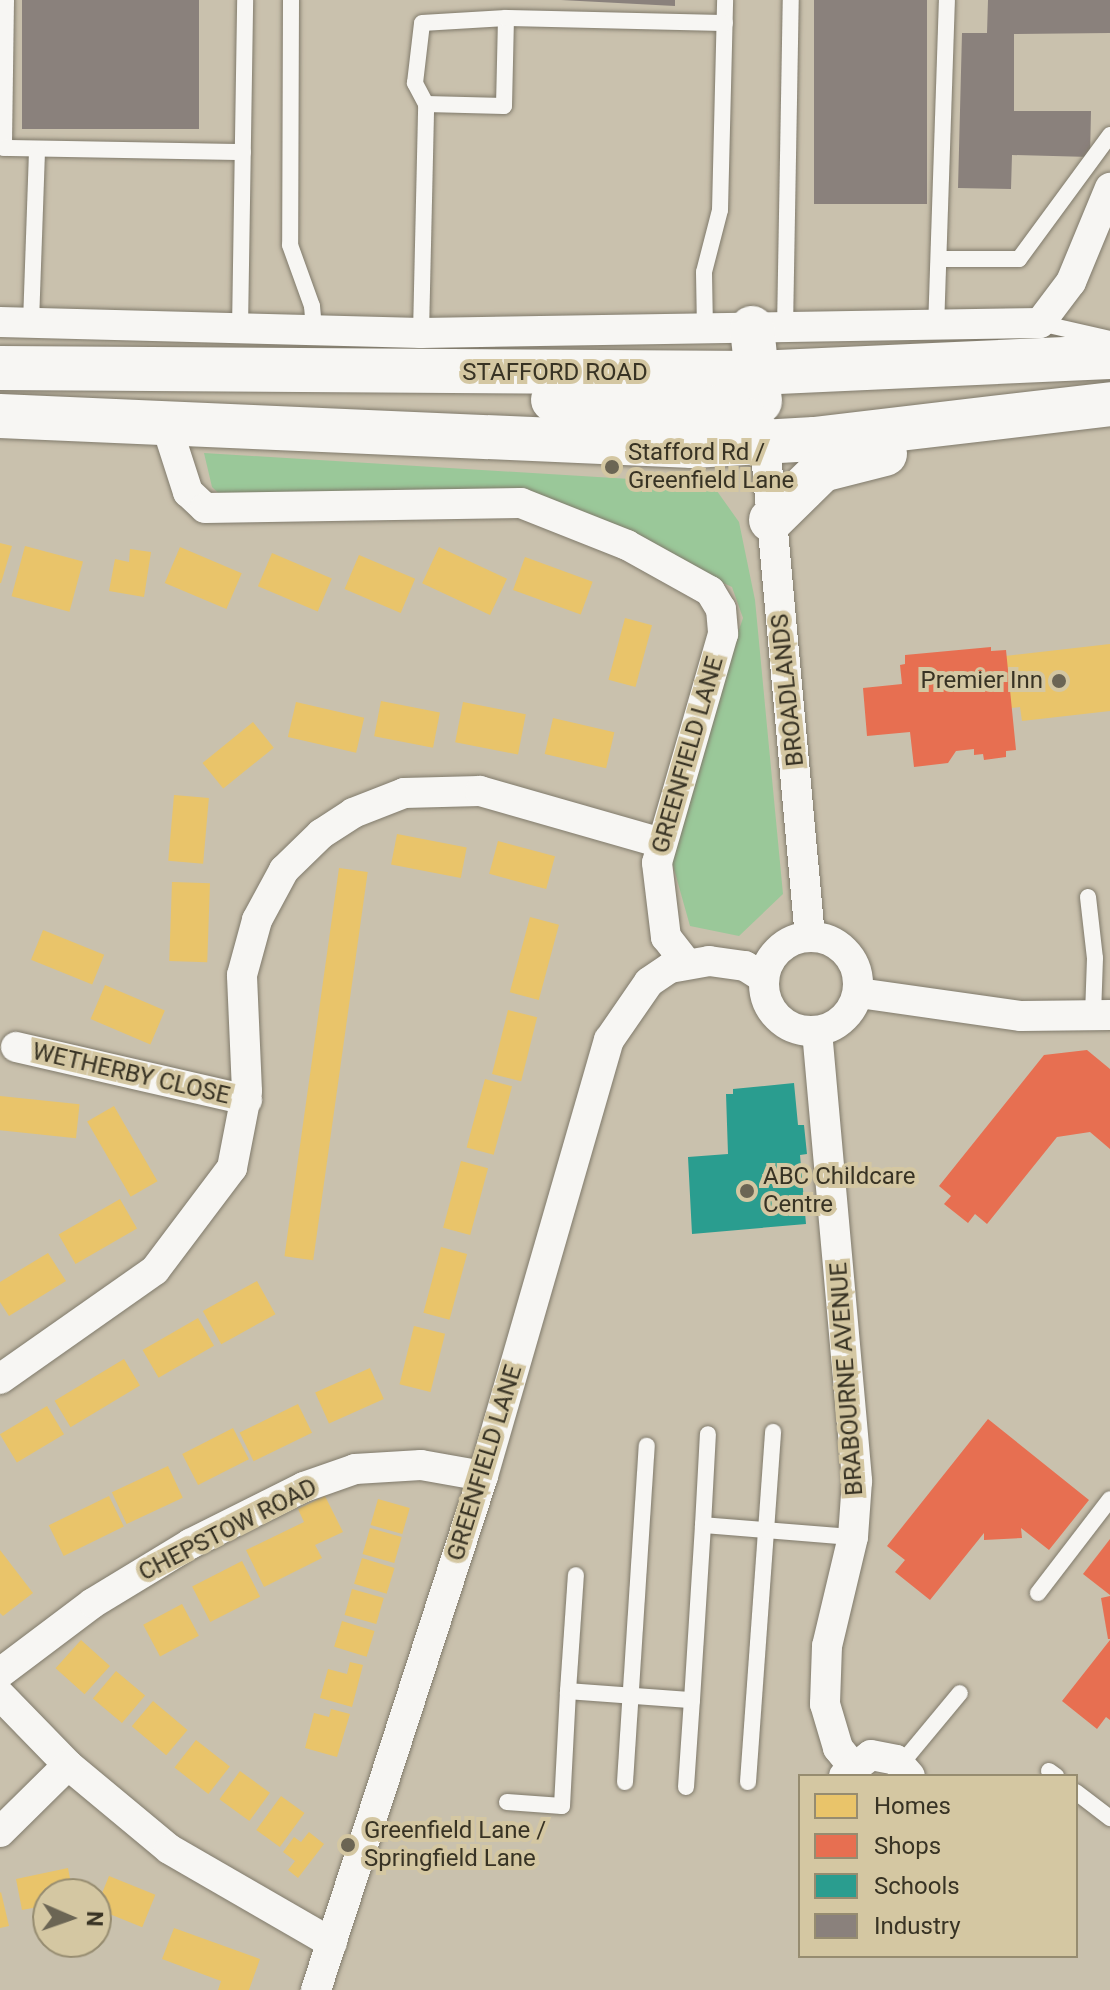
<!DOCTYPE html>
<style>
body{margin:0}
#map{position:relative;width:1110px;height:1990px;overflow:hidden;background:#c9c1ad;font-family:Roboto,sans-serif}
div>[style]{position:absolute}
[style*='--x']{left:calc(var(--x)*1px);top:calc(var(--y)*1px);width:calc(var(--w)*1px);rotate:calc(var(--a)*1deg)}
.green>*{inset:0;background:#9ac899}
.homes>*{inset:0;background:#e9c46a;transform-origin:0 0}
.shops>*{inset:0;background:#e76f51}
.schools>*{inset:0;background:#2a9d8f}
.industry>*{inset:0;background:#8a817c;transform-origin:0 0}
.roads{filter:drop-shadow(0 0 2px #807a6b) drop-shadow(0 0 2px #807a6b)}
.lane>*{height:16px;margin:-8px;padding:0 8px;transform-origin:8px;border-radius:8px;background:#f7f6f3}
.street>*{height:30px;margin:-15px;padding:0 15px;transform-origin:15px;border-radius:15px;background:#f7f6f3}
.street>.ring{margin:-15px;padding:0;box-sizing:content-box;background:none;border:30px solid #f7f6f3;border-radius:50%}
.highway>*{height:44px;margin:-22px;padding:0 22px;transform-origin:22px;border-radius:22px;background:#f7f6f3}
.dots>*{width:22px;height:22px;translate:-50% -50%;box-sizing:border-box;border:4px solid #d4c7a2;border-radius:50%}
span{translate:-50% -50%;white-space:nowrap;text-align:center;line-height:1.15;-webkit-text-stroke:8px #d4c7a2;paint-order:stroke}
.street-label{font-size:24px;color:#383324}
.poi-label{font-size:24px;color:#383324}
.left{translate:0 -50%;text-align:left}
.right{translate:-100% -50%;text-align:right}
.legend{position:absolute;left:798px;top:1774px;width:280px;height:184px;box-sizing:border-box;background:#d4c7a2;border:2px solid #968c70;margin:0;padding:10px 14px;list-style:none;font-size:24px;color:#383324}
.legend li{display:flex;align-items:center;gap:16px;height:40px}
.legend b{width:40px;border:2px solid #968c70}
.north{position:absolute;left:32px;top:1878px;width:80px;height:80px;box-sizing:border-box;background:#d4c7a2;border:2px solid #968c70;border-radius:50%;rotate:92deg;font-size:22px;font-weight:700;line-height:32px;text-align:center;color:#383324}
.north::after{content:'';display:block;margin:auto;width:28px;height:36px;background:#6b6554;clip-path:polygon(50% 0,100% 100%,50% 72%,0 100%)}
</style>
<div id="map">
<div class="green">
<i style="clip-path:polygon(204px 453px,712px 484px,739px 522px,755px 600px,783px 894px,739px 936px,690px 926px,667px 844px,743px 618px,732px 587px,542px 498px,229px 503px,212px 487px)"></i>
</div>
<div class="homes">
<i style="clip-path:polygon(0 543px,12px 546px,1px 583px,0 583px)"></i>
<i style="left:25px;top:546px;width:60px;height:52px;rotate:15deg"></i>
<i style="left:180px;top:547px;width:67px;height:39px;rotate:23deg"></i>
<i style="left:439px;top:547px;width:75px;height:40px;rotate:25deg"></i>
<i style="clip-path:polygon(130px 549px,151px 552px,144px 597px,109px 591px,115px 559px,129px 562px)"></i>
<i style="left:272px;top:553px;width:65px;height:36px;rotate:23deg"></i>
<i style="left:359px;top:555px;width:61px;height:37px;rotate:23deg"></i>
<i style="left:525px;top:557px;width:72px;height:35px;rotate:20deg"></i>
<i style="left:625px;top:618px;width:28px;height:64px;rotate:15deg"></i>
<i style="clip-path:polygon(1110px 644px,1110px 711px,1022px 721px,1020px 707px,1011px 708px,1005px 656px)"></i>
<i style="left:381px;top:701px;width:60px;height:36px;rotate:11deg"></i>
<i style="left:296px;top:702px;width:70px;height:36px;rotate:13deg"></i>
<i style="left:463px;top:702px;width:64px;height:41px;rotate:11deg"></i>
<i style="left:553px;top:718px;width:63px;height:37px;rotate:13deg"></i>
<i style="left:253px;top:722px;width:33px;height:65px;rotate:51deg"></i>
<i style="left:174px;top:795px;width:35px;height:66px;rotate:5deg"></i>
<i style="left:397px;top:834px;width:71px;height:31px;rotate:11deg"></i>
<i style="left:498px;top:841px;width:59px;height:34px;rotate:15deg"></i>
<i style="left:339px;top:868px;width:29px;height:392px;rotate:8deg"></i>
<i style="left:172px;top:882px;width:38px;height:79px;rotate:2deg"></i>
<i style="left:530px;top:917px;width:30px;height:78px;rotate:15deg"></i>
<i style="left:43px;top:930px;width:66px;height:32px;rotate:22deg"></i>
<i style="left:105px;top:985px;width:65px;height:37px;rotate:23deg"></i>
<i style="left:508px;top:1010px;width:30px;height:66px;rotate:14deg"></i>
<i style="left:485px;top:1079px;width:28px;height:71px;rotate:15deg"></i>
<i style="left:0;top:1096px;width:80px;height:34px;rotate:6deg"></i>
<i style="left:114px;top:1106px;width:87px;height:31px;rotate:60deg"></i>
<i style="left:461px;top:1161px;width:28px;height:69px;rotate:15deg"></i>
<i style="left:120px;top:1199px;width:34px;height:71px;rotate:60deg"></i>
<i style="left:441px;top:1247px;width:27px;height:68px;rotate:15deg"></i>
<i style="clip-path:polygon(48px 1253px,66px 1281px,9px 1316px,0 1302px,0 1282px)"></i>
<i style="left:257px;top:1281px;width:38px;height:62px;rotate:61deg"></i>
<i style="left:198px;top:1318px;width:32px;height:64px;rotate:60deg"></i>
<i style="left:414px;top:1326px;width:32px;height:60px;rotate:14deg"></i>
<i style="left:124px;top:1359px;width:31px;height:81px;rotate:59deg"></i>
<i style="left:370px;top:1368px;width:34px;height:60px;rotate:66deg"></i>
<i style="left:298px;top:1404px;width:32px;height:65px;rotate:64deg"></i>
<i style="left:47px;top:1406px;width:33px;height:55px;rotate:59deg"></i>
<i style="left:233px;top:1428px;width:35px;height:57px;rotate:63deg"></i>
<i style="left:168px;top:1466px;width:35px;height:62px;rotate:65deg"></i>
<i style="left:109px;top:1496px;width:34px;height:67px;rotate:64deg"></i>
<i style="clip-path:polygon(325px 1496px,343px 1532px,315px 1545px,322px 1558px,264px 1587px,246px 1550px,304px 1522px,298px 1509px)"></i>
<i style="left:378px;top:1499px;width:33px;height:27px;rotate:16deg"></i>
<i style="left:370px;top:1528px;width:33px;height:27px;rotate:16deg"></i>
<i style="clip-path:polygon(0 1550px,33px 1593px,3px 1616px,0 1613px)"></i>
<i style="left:362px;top:1558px;width:34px;height:27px;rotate:17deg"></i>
<i style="left:242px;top:1561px;width:40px;height:56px;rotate:63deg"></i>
<i style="left:352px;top:1589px;width:33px;height:27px;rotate:16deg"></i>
<i style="left:182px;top:1604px;width:36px;height:44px;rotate:62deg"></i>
<i style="left:342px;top:1621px;width:34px;height:27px;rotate:17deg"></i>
<i style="left:81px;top:1640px;width:39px;height:38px;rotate:42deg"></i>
<i style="clip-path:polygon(350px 1662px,363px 1665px,352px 1707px,320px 1698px,328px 1669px,347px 1674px)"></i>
<i style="left:116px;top:1671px;width:38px;height:36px;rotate:40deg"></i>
<i style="left:153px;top:1701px;width:45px;height:33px;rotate:40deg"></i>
<i style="clip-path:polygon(331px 1709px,350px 1714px,337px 1757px,305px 1748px,314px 1713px,329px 1717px)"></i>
<i style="left:196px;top:1740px;width:43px;height:35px;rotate:38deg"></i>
<i style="left:240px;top:1771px;width:37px;height:35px;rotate:36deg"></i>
<i style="left:281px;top:1796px;width:29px;height:42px;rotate:36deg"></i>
<i style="clip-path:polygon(309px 1832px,324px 1844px,298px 1878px,288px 1870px,295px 1861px,283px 1852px,294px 1837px,301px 1842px)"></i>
<i style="clip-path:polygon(68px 1868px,73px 1894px,48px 1894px,48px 1905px,22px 1910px,16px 1879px)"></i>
<i style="left:109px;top:1876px;width:50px;height:35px;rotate:22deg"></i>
<i style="clip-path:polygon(1px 1892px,9px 1926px,0 1928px,0 1893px)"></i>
<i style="clip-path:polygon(174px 1928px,260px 1959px,249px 1990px,218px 1990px,221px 1981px,162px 1959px)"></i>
</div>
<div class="shops">
<i style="clip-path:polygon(991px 647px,991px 651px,1006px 650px,1016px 750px,1006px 751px,1006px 757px,984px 760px,983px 754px,974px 755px,974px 749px,956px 751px,948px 763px,914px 767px,910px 732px,867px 736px,863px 688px,902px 684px,900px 665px,905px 664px,905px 655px)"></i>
<i style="clip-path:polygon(1087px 1050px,1110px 1069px,1110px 1149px,1090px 1132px,1057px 1137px,987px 1224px,975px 1214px,968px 1223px,944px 1204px,951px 1196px,939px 1186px,1044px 1055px)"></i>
<i style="clip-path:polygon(988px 1419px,1089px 1500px,1049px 1550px,1021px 1528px,1022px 1538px,984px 1540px,984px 1533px,930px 1600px,895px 1572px,905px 1560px,887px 1546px)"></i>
<i style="clip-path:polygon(1110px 1539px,1110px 1595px,1083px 1574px)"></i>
<i style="clip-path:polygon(1110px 1596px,1110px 1639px,1108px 1639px,1101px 1598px)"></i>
<i style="clip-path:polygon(1110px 1640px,1110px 1720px,1106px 1717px,1097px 1729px,1062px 1701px)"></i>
</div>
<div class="schools">
<i style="clip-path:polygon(794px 1083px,798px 1125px,804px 1125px,807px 1154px,800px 1155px,806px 1224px,692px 1234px,688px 1157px,728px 1154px,726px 1094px,733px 1094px,733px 1089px)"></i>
</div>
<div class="industry">
<i style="left:22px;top:0;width:177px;height:129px"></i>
<i style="clip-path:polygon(561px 0,675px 0,675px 6px)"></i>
<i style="left:814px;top:0;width:113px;height:204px"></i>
<i style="clip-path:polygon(988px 0,1110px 0,1110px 33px,1014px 34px,1014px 111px,1091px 111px,1090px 157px,1012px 155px,1011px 189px,958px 188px,962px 33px,987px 33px)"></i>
</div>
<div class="roads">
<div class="lane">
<i style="--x:6;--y:0;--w:148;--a:90.8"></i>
<i style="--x:4;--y:148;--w:239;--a:1"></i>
<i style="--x:291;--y:0;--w:245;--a:90.2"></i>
<i style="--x:290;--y:245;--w:65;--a:70.2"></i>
<i style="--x:312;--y:306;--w:25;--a:85"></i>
<i style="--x:426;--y:104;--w:24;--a:-118"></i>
<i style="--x:415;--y:83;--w:60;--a:-83.3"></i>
<i style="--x:422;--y:23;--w:84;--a:-3.4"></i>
<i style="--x:939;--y:259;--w:80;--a:0"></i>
<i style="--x:1019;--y:259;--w:154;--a:-53.7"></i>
<i style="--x:31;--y:323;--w:174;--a:-88"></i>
<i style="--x:1040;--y:323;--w:72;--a:12.9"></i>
<i style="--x:240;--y:329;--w:329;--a:-89.1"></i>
<i style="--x:785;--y:329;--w:329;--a:-89"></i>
<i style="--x:936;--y:329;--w:329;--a:-88.1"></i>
<i style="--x:705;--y:330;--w:58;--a:-91"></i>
<i style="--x:704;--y:272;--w:64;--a:-75.5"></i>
<i style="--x:720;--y:210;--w:210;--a:-88.6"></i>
<i style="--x:421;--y:333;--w:229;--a:-88.7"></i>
<i style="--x:426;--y:104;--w:78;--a:1.5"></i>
<i style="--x:504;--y:106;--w:88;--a:-88.7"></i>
<i style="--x:506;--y:18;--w:219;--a:1.3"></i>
<i style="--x:1088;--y:897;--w:61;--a:83.5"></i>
<i style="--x:1095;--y:958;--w:57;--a:92"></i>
<i style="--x:703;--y:1525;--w:91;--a:-86.9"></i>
<i style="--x:1038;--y:1593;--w:118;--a:-52.5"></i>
<i style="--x:568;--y:1691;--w:116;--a:-86.1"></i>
<i style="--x:901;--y:1764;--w:92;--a:-50.3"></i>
<i style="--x:1049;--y:1771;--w:9;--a:36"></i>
<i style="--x:625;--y:1782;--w:337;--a:-86.3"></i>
<i style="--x:748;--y:1782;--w:351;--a:-85.9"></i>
<i style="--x:686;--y:1787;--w:87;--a:-86.1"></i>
<i style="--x:1076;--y:1792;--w:43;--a:37.4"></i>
<i style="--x:507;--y:1802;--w:55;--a:4.2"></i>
<i style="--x:562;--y:1806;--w:115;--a:-87"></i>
<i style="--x:568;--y:1691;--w:124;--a:4.2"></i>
<i style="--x:692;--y:1700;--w:175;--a:-86.4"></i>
<i style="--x:703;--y:1525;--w:150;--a:4.6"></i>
</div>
<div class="street">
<i style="--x:0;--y:322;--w:421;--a:1.5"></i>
<i style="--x:421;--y:333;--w:619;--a:-0.93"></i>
<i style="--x:1040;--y:323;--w:51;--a:-52.9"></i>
<i style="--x:1071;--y:282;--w:102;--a:-67.5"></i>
<i style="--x:165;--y:421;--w:75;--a:72.1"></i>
<i style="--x:188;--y:492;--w:23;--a:43"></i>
<i style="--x:205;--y:508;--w:316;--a:-0.9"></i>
<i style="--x:521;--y:503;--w:114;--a:21.6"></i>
<i style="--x:627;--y:545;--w:95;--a:29"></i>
<i style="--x:710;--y:591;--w:21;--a:59"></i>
<i style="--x:721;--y:609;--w:25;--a:85"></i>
<i style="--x:723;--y:634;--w:238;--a:106.1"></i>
<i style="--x:657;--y:863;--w:75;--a:83.1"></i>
<i style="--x:666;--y:937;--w:33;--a:52"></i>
<i style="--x:765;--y:443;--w:495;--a:84.8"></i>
<i class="ring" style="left:764px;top:937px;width:64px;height:64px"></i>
<i style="--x:859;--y:993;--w:164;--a:8.1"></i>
<i style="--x:1021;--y:1016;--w:89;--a:-0.6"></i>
<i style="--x:817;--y:1031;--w:452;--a:84.9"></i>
<i style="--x:857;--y:1481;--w:56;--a:94.1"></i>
<i style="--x:853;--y:1537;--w:112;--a:103.4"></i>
<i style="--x:827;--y:1646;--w:58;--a:92"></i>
<i style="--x:825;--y:1704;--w:46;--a:73.5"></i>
<i style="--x:838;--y:1748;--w:22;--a:51"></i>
<i style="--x:16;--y:1047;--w:237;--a:12.9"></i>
<i style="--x:0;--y:1379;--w:189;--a:-35.1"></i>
<i style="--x:155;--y:1270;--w:128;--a:-53"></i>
<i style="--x:232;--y:1168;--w:78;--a:-79"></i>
<i style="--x:247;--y:1091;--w:116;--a:-92.5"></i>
<i style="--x:242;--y:975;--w:57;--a:-74.7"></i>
<i style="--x:257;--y:920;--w:57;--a:-61.6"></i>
<i style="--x:284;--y:870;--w:52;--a:-44.2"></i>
<i style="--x:321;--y:834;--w:38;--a:-33"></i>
<i style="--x:353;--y:813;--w:55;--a:-21.4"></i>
<i style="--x:404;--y:793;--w:76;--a:-1.5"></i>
<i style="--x:480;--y:791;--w:188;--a:16"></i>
<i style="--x:0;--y:1673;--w:116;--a:-37"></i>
<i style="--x:93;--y:1603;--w:114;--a:-31.3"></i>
<i style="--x:190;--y:1544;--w:127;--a:-26.6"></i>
<i style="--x:304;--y:1487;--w:54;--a:-19.4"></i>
<i style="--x:355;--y:1469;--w:66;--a:-3.5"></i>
<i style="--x:421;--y:1465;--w:63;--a:10.1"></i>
<i style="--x:0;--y:1695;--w:98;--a:45.8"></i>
<i style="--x:68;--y:1765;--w:131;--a:39.7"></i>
<i style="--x:169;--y:1849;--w:188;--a:30"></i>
<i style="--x:844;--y:1776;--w:34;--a:-38"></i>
<i style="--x:871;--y:1755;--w:25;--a:11"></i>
<i style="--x:896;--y:1760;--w:21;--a:49"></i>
<i style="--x:0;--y:1832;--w:95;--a:-44.6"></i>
<i style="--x:316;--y:1990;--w:540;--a:-72"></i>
<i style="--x:483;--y:1476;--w:454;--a:-73.9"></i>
<i style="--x:609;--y:1040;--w:70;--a:-55.4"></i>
<i style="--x:649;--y:982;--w:25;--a:-34"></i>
<i style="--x:670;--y:968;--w:40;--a:-10"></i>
<i style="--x:709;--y:961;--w:36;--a:8"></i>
<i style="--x:745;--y:966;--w:22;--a:32"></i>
</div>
<div class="highway">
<i style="--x:752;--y:328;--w:74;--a:83.8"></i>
<i style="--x:0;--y:368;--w:756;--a:0.38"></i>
<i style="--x:756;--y:373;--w:354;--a:-2.6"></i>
<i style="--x:553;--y:400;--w:157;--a:2.6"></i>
<i style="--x:710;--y:407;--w:38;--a:20"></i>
<i style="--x:746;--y:420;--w:30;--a:50"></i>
<i style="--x:0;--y:416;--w:693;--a:2.48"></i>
<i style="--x:692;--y:446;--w:122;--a:-3.3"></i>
<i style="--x:814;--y:439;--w:298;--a:-6.7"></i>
<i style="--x:771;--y:520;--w:71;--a:-44.4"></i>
<i style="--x:822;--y:470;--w:65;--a:-14.3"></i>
</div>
</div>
<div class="dots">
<i style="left:612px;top:467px;background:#6b6554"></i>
<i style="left:1059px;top:681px;background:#6b6554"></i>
<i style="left:747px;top:1191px;background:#6b6554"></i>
<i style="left:348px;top:1845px;background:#6b6554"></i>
</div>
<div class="street-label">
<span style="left:555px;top:373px">STAFFORD ROAD</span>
<span style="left:788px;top:690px;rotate:-96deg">BROADLANDS</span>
<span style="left:688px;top:755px;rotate:-74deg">GREENFIELD LANE</span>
<span style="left:131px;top:1074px;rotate:13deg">WETHERBY CLOSE</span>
<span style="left:847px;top:1379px;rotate:-94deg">BRABOURNE AVENUE</span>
<span style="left:485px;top:1463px;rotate:-73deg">GREENFIELD LANE</span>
<span style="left:228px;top:1530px;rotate:-27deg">CHEPSTOW ROAD</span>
</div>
<div class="poi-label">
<span class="left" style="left:628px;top:467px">Stafford Rd /<br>Greenfield Lane</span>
<span class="right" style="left:1043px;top:681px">Premier Inn</span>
<span class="left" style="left:763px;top:1191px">ABC Childcare<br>Centre</span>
<span class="left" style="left:364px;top:1845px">Greenfield Lane /<br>Springfield Lane</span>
</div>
<ul class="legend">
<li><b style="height:22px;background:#e9c46a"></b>Homes</li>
<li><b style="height:22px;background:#e76f51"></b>Shops</li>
<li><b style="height:22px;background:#2a9d8f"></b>Schools</li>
<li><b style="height:22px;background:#8a817c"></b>Industry</li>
</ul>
<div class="north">N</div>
</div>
